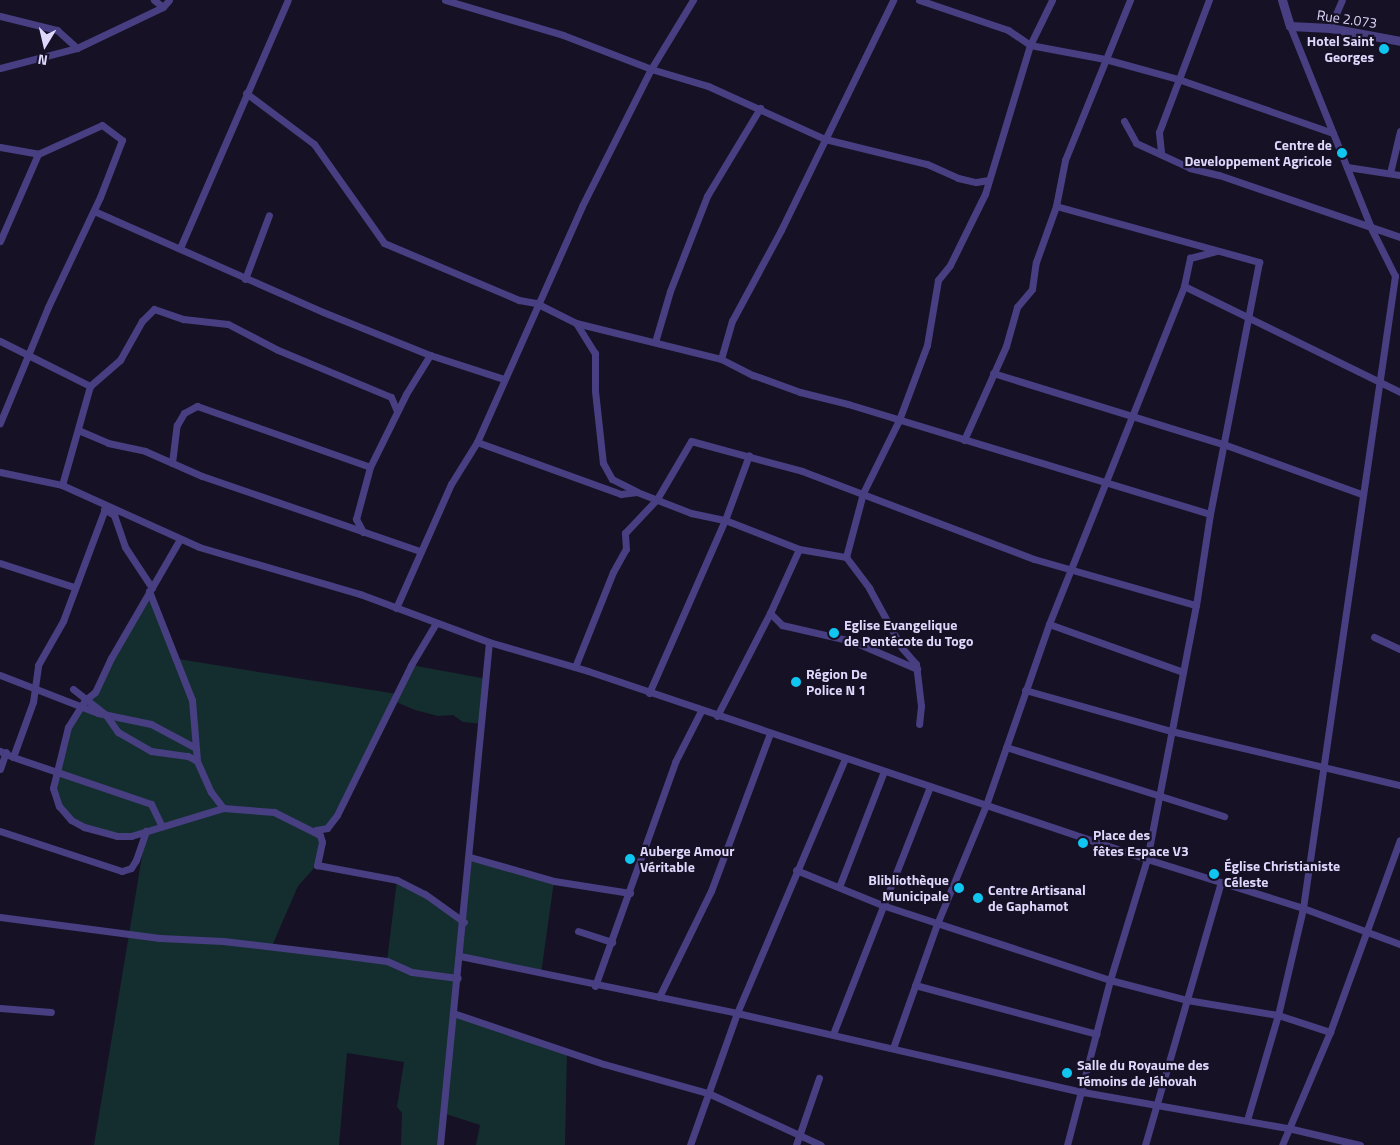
<!DOCTYPE html>
<meta charset="utf-8">
<style>
body{margin:0}
#map{position:relative;width:1400px;height:1145px;overflow:hidden;background:#161125;font-family:"Titillium Web",sans-serif}
div>[style]{position:absolute}
[style*='--x']{left:calc(var(--x)*1px);top:calc(var(--y)*1px);width:calc(var(--w)*1px);rotate:calc(var(--a)*1deg)}
.green>*{inset:0;background:#142e2f}
.minor>*{height:7px;margin:-3.5px;padding:0 3.5px;transform-origin:3.5px;border-radius:3.5px;background:#473f81}
.tertiary>*{height:9px;margin:-4.5px;padding:0 4.5px;transform-origin:4.5px;border-radius:4.5px;background:#473f81}
.dots>*{width:14px;height:14px;translate:-50% -50%;box-sizing:border-box;border:2px solid #161125;border-radius:50%}
span{translate:-50% -50%;white-space:nowrap;text-align:center;line-height:1.15;-webkit-text-stroke:4.5px #161125;paint-order:stroke}
.street-label{font-size:14px;color:#dfd8fd}
.poi-label{font-size:14px;color:#dfd8fd;font-weight:700}
.right{translate:-100% -50%;text-align:right}
.left{translate:0 -50%;text-align:left}
.north{position:absolute;left:20px;top:20px;width:50px;height:50px;-webkit-text-stroke:4px #161125;paint-order:stroke;rotate:189deg;font-size:14px;font-weight:700;line-height:20px;text-align:center;color:#dfd8fd}
.north::after{content:'';display:block;margin:auto;width:18px;height:22px;background:#dfd8fd;clip-path:polygon(50% 0,100% 100%,50% 72%,0 100%)}
</style>
<div id="map">
<div class="green">
<i style="clip-path:polygon(149px 591px,178px 659px,397px 694px,411px 665px,487px 679px,484px 724px,463px 722px,453px 715px,438px 716px,415px 710px,394px 701px,327px 828px,316px 830px,322px 842px,317px 865px,298px 886px,272px 946px,387px 961px,397px 880px,464px 922px,470px 857px,554px 881px,541px 974px,461px 956px,454px 1013px,567px 1051px,565px 1145px,476px 1145px,480px 1125px,443px 1113px,439px 1145px,401px 1145px,402px 1113px,397px 1107px,404px 1062px,347px 1053px,339px 1145px,94px 1145px,146px 832px,121px 836px,84px 827px,59px 806px,53px 788px,68px 727px,95px 692px)"></i>
</div>
<div class="minor">
<i style="--x:154;--y:0;--w:11;--a:38"></i>
<i style="--x:445;--y:0;--w:123;--a:16.5"></i>
<i style="--x:563;--y:35;--w:94;--a:21.1"></i>
<i style="--x:651;--y:69;--w:81;--a:-58.7"></i>
<i style="--x:919;--y:0;--w:94;--a:18.6"></i>
<i style="--x:1008;--y:30;--w:27;--a:34"></i>
<i style="--x:1030;--y:45;--w:76;--a:10.6"></i>
<i style="--x:1105;--y:59;--w:76;--a:15.3"></i>
<i style="--x:1178;--y:79;--w:164;--a:19.2"></i>
<i style="--x:0;--y:16;--w:59;--a:13.8"></i>
<i style="--x:57;--y:30;--w:27;--a:42"></i>
<i style="--x:1330;--y:28;--w:30;--a:-67"></i>
<i style="--x:0;--y:68;--w:80;--a:-14.6"></i>
<i style="--x:77;--y:48;--w:95;--a:-25.5"></i>
<i style="--x:163;--y:7;--w:9;--a:-49"></i>
<i style="--x:246;--y:93;--w:85;--a:36.9"></i>
<i style="--x:314;--y:144;--w:121;--a:54.7"></i>
<i style="--x:384;--y:243;--w:147;--a:22.9"></i>
<i style="--x:519;--y:300;--w:17;--a:10"></i>
<i style="--x:536;--y:303;--w:45;--a:26.6"></i>
<i style="--x:576;--y:323;--w:36;--a:58"></i>
<i style="--x:595;--y:353;--w:38;--a:90"></i>
<i style="--x:595;--y:391;--w:72;--a:83.7"></i>
<i style="--x:603;--y:463;--w:18;--a:61"></i>
<i style="--x:612;--y:479;--w:28;--a:27"></i>
<i style="--x:1124;--y:121;--w:25;--a:61"></i>
<i style="--x:1136;--y:143;--w:60;--a:24.8"></i>
<i style="--x:1190;--y:168;--w:30;--a:14"></i>
<i style="--x:1219;--y:175;--w:191;--a:18.9"></i>
<i style="--x:0;--y:147;--w:39;--a:10"></i>
<i style="--x:1161;--y:152;--w:20;--a:-96"></i>
<i style="--x:1159;--y:132;--w:141;--a:-69.3"></i>
<i style="--x:1347;--y:167;--w:54;--a:8.6"></i>
<i style="--x:1390;--y:173;--w:43;--a:-76.6"></i>
<i style="--x:1056;--y:206;--w:211;--a:15.4"></i>
<i style="--x:1259;--y:262;--w:257;--a:101"></i>
<i style="--x:1210;--y:514;--w:92;--a:98.7"></i>
<i style="--x:94;--y:211;--w:250;--a:23.8"></i>
<i style="--x:323;--y:312;--w:115;--a:21.9"></i>
<i style="--x:430;--y:355;--w:78;--a:18"></i>
<i style="--x:0;--y:241;--w:95;--a:-66.4"></i>
<i style="--x:38;--y:154;--w:70;--a:-24.4"></i>
<i style="--x:102;--y:125;--w:25;--a:37"></i>
<i style="--x:122;--y:140;--w:61;--a:111.1"></i>
<i style="--x:100;--y:197;--w:122;--a:115.3"></i>
<i style="--x:48;--y:307;--w:126;--a:112.5"></i>
<i style="--x:180;--y:248;--w:270;--a:-66.5"></i>
<i style="--x:245;--y:279;--w:68;--a:-69.4"></i>
<i style="--x:1184;--y:286;--w:241;--a:26.1"></i>
<i style="--x:576;--y:323;--w:149;--a:13.9"></i>
<i style="--x:721;--y:359;--w:36;--a:27"></i>
<i style="--x:753;--y:375;--w:50;--a:19.9"></i>
<i style="--x:800;--y:392;--w:49;--a:14"></i>
<i style="--x:848;--y:404;--w:378;--a:16.9"></i>
<i style="--x:0;--y:341;--w:101;--a:26.6"></i>
<i style="--x:655;--y:342;--w:53;--a:-73.6"></i>
<i style="--x:670;--y:291;--w:102;--a:-68.7"></i>
<i style="--x:707;--y:196;--w:103;--a:-58.9"></i>
<i style="--x:721;--y:359;--w:40;--a:-74"></i>
<i style="--x:732;--y:321;--w:103;--a:-61.7"></i>
<i style="--x:781;--y:230;--w:256;--a:-64"></i>
<i style="--x:993;--y:373;--w:244;--a:17.2"></i>
<i style="--x:1226;--y:445;--w:144;--a:19.9"></i>
<i style="--x:78;--y:430;--w:33;--a:23"></i>
<i style="--x:108;--y:443;--w:38;--a:12"></i>
<i style="--x:145;--y:451;--w:62;--a:23.7"></i>
<i style="--x:202;--y:476;--w:231;--a:19"></i>
<i style="--x:964;--y:440;--w:103;--a:-65.9"></i>
<i style="--x:1006;--y:346;--w:41;--a:-74.2"></i>
<i style="--x:1017;--y:307;--w:23;--a:-50"></i>
<i style="--x:1032;--y:289;--w:27;--a:-82"></i>
<i style="--x:1036;--y:262;--w:59;--a:-70.3"></i>
<i style="--x:1056;--y:206;--w:47;--a:-78.9"></i>
<i style="--x:1065;--y:160;--w:173;--a:-67.9"></i>
<i style="--x:477;--y:442;--w:153;--a:19.9"></i>
<i style="--x:621;--y:494;--w:16;--a:-7"></i>
<i style="--x:637;--y:492;--w:58;--a:21.3"></i>
<i style="--x:691;--y:513;--w:35;--a:12"></i>
<i style="--x:725;--y:520;--w:79;--a:21.4"></i>
<i style="--x:799;--y:549;--w:48;--a:9.7"></i>
<i style="--x:846;--y:557;--w:39;--a:53"></i>
<i style="--x:869;--y:588;--w:68;--a:61.2"></i>
<i style="--x:902;--y:648;--w:21;--a:49"></i>
<i style="--x:916;--y:664;--w:42;--a:83.2"></i>
<i style="--x:921;--y:706;--w:18;--a:96"></i>
<i style="--x:172;--y:463;--w:38;--a:-83"></i>
<i style="--x:177;--y:425;--w:14;--a:-60"></i>
<i style="--x:184;--y:413;--w:15;--a:-28"></i>
<i style="--x:197;--y:406;--w:183;--a:19.4"></i>
<i style="--x:0;--y:472;--w:63;--a:11.8"></i>
<i style="--x:62;--y:485;--w:150;--a:24.3"></i>
<i style="--x:199;--y:547;--w:168;--a:16.3"></i>
<i style="--x:360;--y:594;--w:138;--a:20.4"></i>
<i style="--x:489;--y:642;--w:103;--a:16.3"></i>
<i style="--x:588;--y:671;--w:590;--a:18.59"></i>
<i style="--x:1147;--y:859;--w:164;--a:17.4"></i>
<i style="--x:1303;--y:908;--w:103;--a:20.4"></i>
<i style="--x:62;--y:485;--w:103;--a:-74.2"></i>
<i style="--x:90;--y:386;--w:40;--a:-41"></i>
<i style="--x:120;--y:360;--w:45;--a:-60.6"></i>
<i style="--x:142;--y:321;--w:17;--a:-45"></i>
<i style="--x:154;--y:309;--w:31;--a:19"></i>
<i style="--x:183;--y:319;--w:45;--a:6.3"></i>
<i style="--x:228;--y:324;--w:56;--a:27.5"></i>
<i style="--x:278;--y:350;--w:122;--a:22.6"></i>
<i style="--x:391;--y:397;--w:15;--a:67"></i>
<i style="--x:104;--y:509;--w:12;--a:31"></i>
<i style="--x:114;--y:515;--w:34;--a:71"></i>
<i style="--x:125;--y:547;--w:49;--a:56.6"></i>
<i style="--x:363;--y:532;--w:15;--a:-118"></i>
<i style="--x:356;--y:519;--w:54;--a:-74.9"></i>
<i style="--x:370;--y:467;--w:81;--a:-63.7"></i>
<i style="--x:406;--y:394;--w:46;--a:-58.4"></i>
<i style="--x:180;--y:539;--w:138;--a:120.1"></i>
<i style="--x:111;--y:658;--w:38;--a:115"></i>
<i style="--x:95;--y:692;--w:13;--a:141"></i>
<i style="--x:85;--y:700;--w:32;--a:122"></i>
<i style="--x:68;--y:727;--w:63;--a:103.8"></i>
<i style="--x:53;--y:788;--w:19;--a:72"></i>
<i style="--x:59;--y:806;--w:18;--a:49"></i>
<i style="--x:71;--y:820;--w:15;--a:28"></i>
<i style="--x:84;--y:827;--w:34;--a:15"></i>
<i style="--x:117;--y:836;--w:14;--a:0"></i>
<i style="--x:131;--y:836;--w:96;--a:-16.9"></i>
<i style="--x:223;--y:808;--w:51;--a:4.5"></i>
<i style="--x:274;--y:812;--w:51;--a:26.6"></i>
<i style="--x:320;--y:835;--w:7;--a:74"></i>
<i style="--x:322;--y:842;--w:24;--a:102"></i>
<i style="--x:317;--y:865;--w:81;--a:10.6"></i>
<i style="--x:397;--y:880;--w:31;--a:27"></i>
<i style="--x:425;--y:894;--w:48;--a:35.7"></i>
<i style="--x:846;--y:557;--w:66;--a:-75.1"></i>
<i style="--x:863;--y:493;--w:81;--a:-63.7"></i>
<i style="--x:899;--y:420;--w:80;--a:-69.5"></i>
<i style="--x:927;--y:345;--w:66;--a:-80.4"></i>
<i style="--x:938;--y:280;--w:19;--a:-51"></i>
<i style="--x:950;--y:265;--w:79;--a:-63.8"></i>
<i style="--x:985;--y:194;--w:156;--a:-73.2"></i>
<i style="--x:1030;--y:45;--w:50;--a:-63.9"></i>
<i style="--x:0;--y:563;--w:78;--a:18"></i>
<i style="--x:149;--y:591;--w:117;--a:68.5"></i>
<i style="--x:192;--y:700;--w:61;--a:85.3"></i>
<i style="--x:197;--y:761;--w:34;--a:66"></i>
<i style="--x:211;--y:792;--w:20;--a:53"></i>
<i style="--x:396;--y:608;--w:136;--a:-66.1"></i>
<i style="--x:451;--y:484;--w:49;--a:-58.2"></i>
<i style="--x:477;--y:442;--w:258;--a:-66"></i>
<i style="--x:582;--y:206;--w:153;--a:-63.3"></i>
<i style="--x:651;--y:69;--w:59;--a:16.6"></i>
<i style="--x:708;--y:86;--w:128;--a:24.4"></i>
<i style="--x:825;--y:139;--w:105;--a:13.8"></i>
<i style="--x:927;--y:164;--w:34;--a:24"></i>
<i style="--x:958;--y:178;--w:18;--a:13"></i>
<i style="--x:976;--y:182;--w:13;--a:-9"></i>
<i style="--x:770;--y:613;--w:17;--a:45"></i>
<i style="--x:782;--y:625;--w:72;--a:12.9"></i>
<i style="--x:852;--y:641;--w:71;--a:23.3"></i>
<i style="--x:1049;--y:624;--w:142;--a:19.7"></i>
<i style="--x:1374;--y:637;--w:29;--a:25"></i>
<i style="--x:575;--y:667;--w:102;--a:-68.2"></i>
<i style="--x:613;--y:572;--w:26;--a:-61"></i>
<i style="--x:626;--y:549;--w:16;--a:-94"></i>
<i style="--x:625;--y:533;--w:47;--a:-46.7"></i>
<i style="--x:657;--y:499;--w:67;--a:-59.6"></i>
<i style="--x:691;--y:441;--w:115;--a:15.1"></i>
<i style="--x:802;--y:471;--w:248;--a:20.8"></i>
<i style="--x:1034;--y:559;--w:168;--a:15.9"></i>
<i style="--x:1196;--y:605;--w:259;--a:100.9"></i>
<i style="--x:1147;--y:859;--w:127;--a:107"></i>
<i style="--x:1110;--y:980;--w:171;--a:104.6"></i>
<i style="--x:0;--y:675;--w:105;--a:21.2"></i>
<i style="--x:98;--y:713;--w:54;--a:11.7"></i>
<i style="--x:151;--y:724;--w:49;--a:28.1"></i>
<i style="--x:73;--y:689;--w:42;--a:38.2"></i>
<i style="--x:106;--y:715;--w:21;--a:55"></i>
<i style="--x:118;--y:732;--w:38;--a:30"></i>
<i style="--x:151;--y:751;--w:37;--a:8"></i>
<i style="--x:188;--y:756;--w:10;--a:29"></i>
<i style="--x:1025;--y:690;--w:152;--a:15.7"></i>
<i style="--x:1171;--y:731;--w:235;--a:13.3"></i>
<i style="--x:649;--y:693;--w:189;--a:-66.3"></i>
<i style="--x:725;--y:520;--w:69;--a:-69.7"></i>
<i style="--x:717;--y:716;--w:116;--a:-62.8"></i>
<i style="--x:770;--y:613;--w:70;--a:-65.6"></i>
<i style="--x:1006;--y:747;--w:229;--a:17.6"></i>
<i style="--x:0;--y:751;--w:14;--a:25"></i>
<i style="--x:13;--y:757;--w:59;--a:-70"></i>
<i style="--x:33;--y:702;--w:37;--a:-82"></i>
<i style="--x:38;--y:665;--w:51;--a:-60.4"></i>
<i style="--x:63;--y:621;--w:123;--a:-69.5"></i>
<i style="--x:13;--y:757;--w:146;--a:18.8"></i>
<i style="--x:151;--y:804;--w:25;--a:64"></i>
<i style="--x:0;--y:769;--w:18;--a:-71"></i>
<i style="--x:316;--y:830;--w:11;--a:-10"></i>
<i style="--x:327;--y:828;--w:16;--a:-52"></i>
<i style="--x:337;--y:815;--w:167;--a:-63.7"></i>
<i style="--x:411;--y:665;--w:49;--a:-59.2"></i>
<i style="--x:0;--y:831;--w:128;--a:18.2"></i>
<i style="--x:122;--y:871;--w:9;--a:-18"></i>
<i style="--x:131;--y:868;--w:9;--a:-58"></i>
<i style="--x:136;--y:860;--w:31;--a:-71"></i>
<i style="--x:470;--y:857;--w:87;--a:15.9"></i>
<i style="--x:554;--y:881;--w:77;--a:9"></i>
<i style="--x:796;--y:870;--w:93;--a:22.1"></i>
<i style="--x:882;--y:905;--w:240;--a:18.2"></i>
<i style="--x:1110;--y:980;--w:80;--a:14.6"></i>
<i style="--x:1187;--y:1000;--w:92;--a:9.4"></i>
<i style="--x:1278;--y:1015;--w:55;--a:18.1"></i>
<i style="--x:839;--y:887;--w:124;--a:-68.8"></i>
<i style="--x:0;--y:917;--w:161;--a:7.5"></i>
<i style="--x:160;--y:938;--w:63;--a:2.7"></i>
<i style="--x:223;--y:941;--w:111;--a:6.7"></i>
<i style="--x:333;--y:954;--w:54;--a:7.4"></i>
<i style="--x:387;--y:961;--w:27;--a:24"></i>
<i style="--x:412;--y:972;--w:46;--a:7.4"></i>
<i style="--x:578;--y:931;--w:36;--a:18"></i>
<i style="--x:460;--y:956;--w:283;--a:11.6"></i>
<i style="--x:737;--y:1013;--w:355;--a:12.9"></i>
<i style="--x:1083;--y:1092;--w:208;--a:10"></i>
<i style="--x:1288;--y:1128;--w:74;--a:13.3"></i>
<i style="--x:915;--y:985;--w:188;--a:15.1"></i>
<i style="--x:595;--y:986;--w:238;--a:-70.3"></i>
<i style="--x:675;--y:762;--w:57;--a:-63"></i>
<i style="--x:659;--y:997;--w:118;--a:-63.9"></i>
<i style="--x:711;--y:891;--w:169;--a:-69.5"></i>
<i style="--x:0;--y:1008;--w:51;--a:4.5"></i>
<i style="--x:453;--y:1013;--w:159;--a:18.7"></i>
<i style="--x:604;--y:1064;--w:108;--a:15.6"></i>
<i style="--x:708;--y:1093;--w:124;--a:24.7"></i>
<i style="--x:833;--y:1034;--w:266;--a:-68.6"></i>
<i style="--x:893;--y:1048;--w:132;--a:-70.5"></i>
<i style="--x:937;--y:924;--w:129;--a:-67.6"></i>
<i style="--x:986;--y:805;--w:192;--a:-70.8"></i>
<i style="--x:1049;--y:624;--w:364;--a:-68.2"></i>
<i style="--x:1184;--y:286;--w:29;--a:-78"></i>
<i style="--x:1190;--y:258;--w:27;--a:-15"></i>
<i style="--x:1247;--y:1120;--w:109;--a:-73.6"></i>
<i style="--x:1278;--y:1015;--w:110;--a:-76.8"></i>
<i style="--x:1303;--y:908;--w:639;--a:-81.72"></i>
<i style="--x:1395;--y:276;--w:51;--a:-116.6"></i>
<i style="--x:1372;--y:230;--w:220;--a:-111.9"></i>
<i style="--x:440;--y:1145;--w:505;--a:-84.44"></i>
<i style="--x:690;--y:1145;--w:140;--a:-70.4"></i>
<i style="--x:737;--y:1013;--w:277;--a:-67"></i>
<i style="--x:796;--y:1145;--w:71;--a:-71.1"></i>
<i style="--x:1145;--y:1145;--w:274;--a:-73.9"></i>
<i style="--x:1282;--y:1145;--w:123;--a:-67"></i>
<i style="--x:1330;--y:1032;--w:204;--a:-70"></i>
</div>
<div class="tertiary">
<i style="--x:1282;--y:0;--w:27;--a:73"></i>
<i style="--x:1290;--y:26;--w:40;--a:2.9"></i>
<i style="--x:1330;--y:28;--w:71;--a:10.5"></i>
</div>
<div class="dots">
<i style="left:1384px;top:49px;background:#10c5f0"></i>
<i style="left:1342px;top:153px;background:#10c5f0"></i>
<i style="left:834px;top:633px;background:#10c5f0"></i>
<i style="left:796px;top:682px;background:#10c5f0"></i>
<i style="left:1083px;top:843px;background:#10c5f0"></i>
<i style="left:630px;top:859px;background:#10c5f0"></i>
<i style="left:1214px;top:874px;background:#10c5f0"></i>
<i style="left:959px;top:888px;background:#10c5f0"></i>
<i style="left:978px;top:898px;background:#10c5f0"></i>
<i style="left:1067px;top:1073px;background:#10c5f0"></i>
</div>
<div class="street-label">
<span style="left:1347px;top:19px;rotate:8deg">Rue 2.073</span>
</div>
<div class="poi-label">
<span class="right" style="left:1374px;top:49px">Hotel Saint<br>Georges</span>
<span class="right" style="left:1332px;top:153px">Centre de<br>Developpement Agricole</span>
<span class="left" style="left:844px;top:633px">Eglise Evangelique<br>de Pentécote du Togo</span>
<span class="left" style="left:806px;top:682px">Région De<br>Police N 1</span>
<span class="left" style="left:1093px;top:843px">Place des<br>fêtes Espace V3</span>
<span class="left" style="left:640px;top:859px">Auberge Amour<br>Véritable</span>
<span class="left" style="left:1224px;top:874px">Église Christianiste<br>Céleste</span>
<span class="right" style="left:949px;top:888px">Blibliothèque<br>Municipale</span>
<span class="left" style="left:988px;top:898px">Centre Artisanal<br>de Gaphamot</span>
<span class="left" style="left:1077px;top:1073px">Salle du Royaume des<br>Témoins de Jéhovah</span>
</div>
<div class="north">N</div>
</div>
